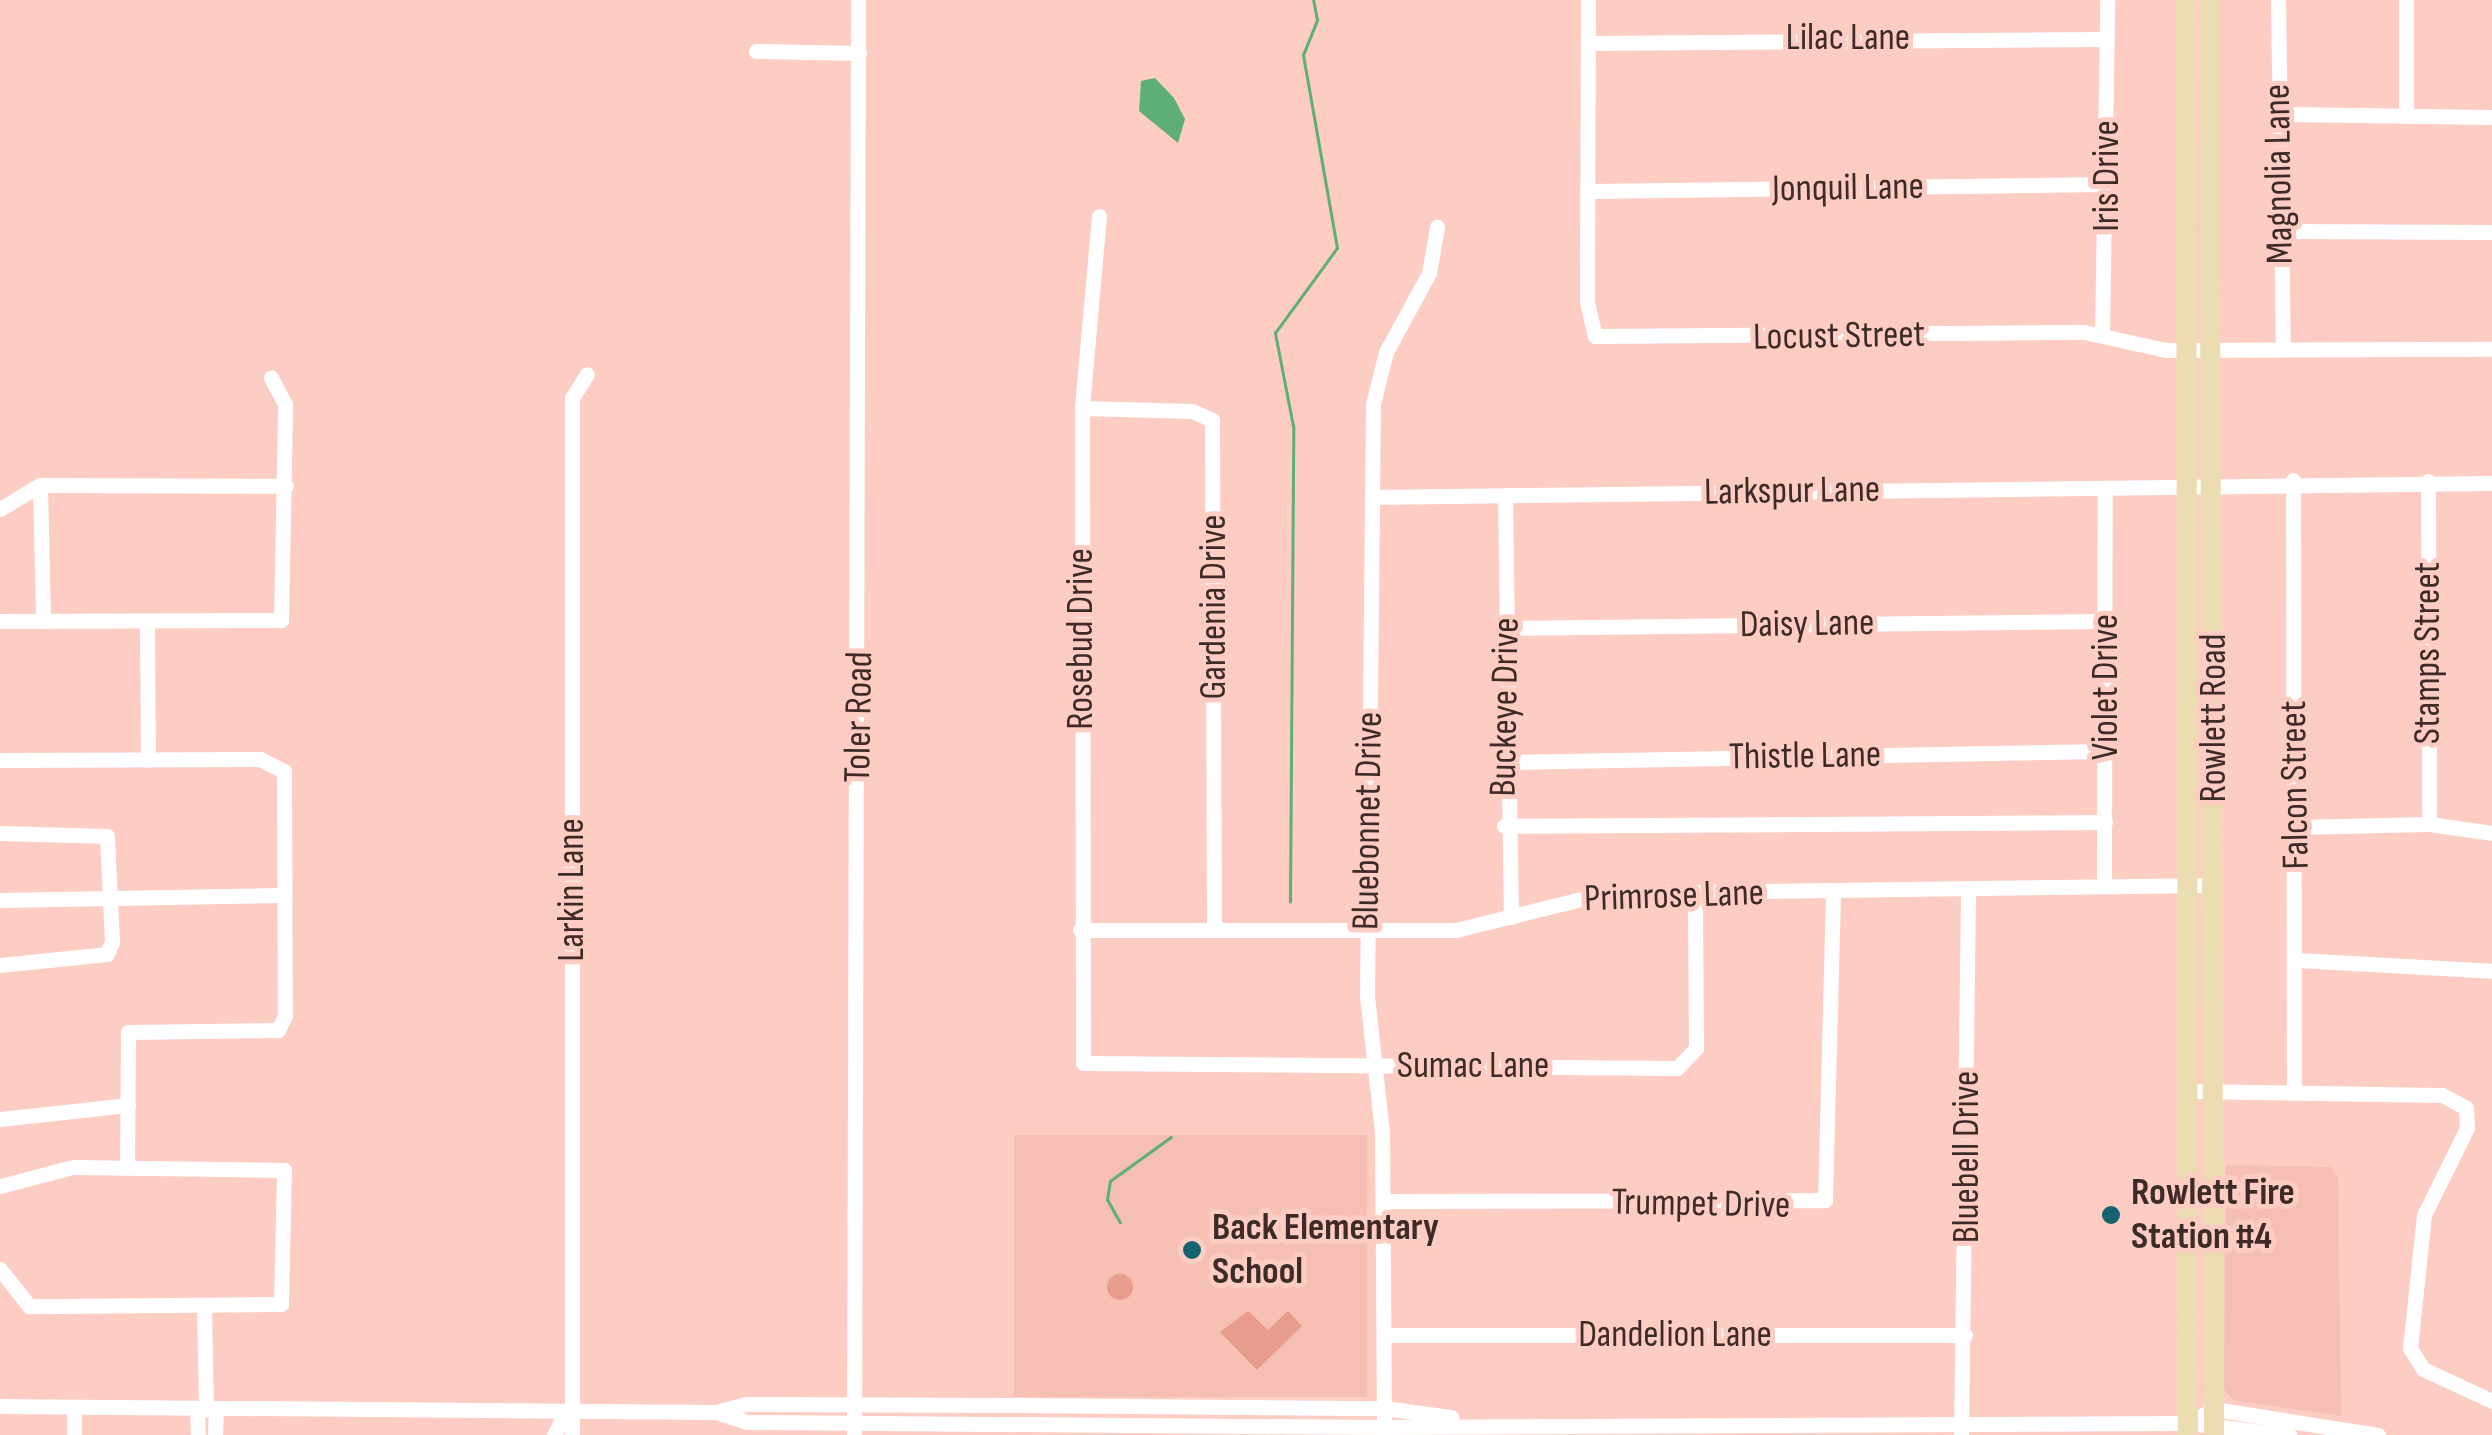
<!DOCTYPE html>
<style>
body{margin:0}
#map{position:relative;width:2492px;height:1435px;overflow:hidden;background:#fdccc2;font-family:"Sofia Sans Condensed",sans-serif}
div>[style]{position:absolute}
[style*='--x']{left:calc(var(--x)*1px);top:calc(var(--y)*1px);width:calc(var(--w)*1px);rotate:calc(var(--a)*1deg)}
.built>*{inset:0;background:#f6bfb3;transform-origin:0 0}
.green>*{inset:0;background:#e89c8d}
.round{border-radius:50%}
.water>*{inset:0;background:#5eaf76}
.stream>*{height:2.5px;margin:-1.25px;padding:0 1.25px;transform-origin:1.25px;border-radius:1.25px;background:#5eaf76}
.minor>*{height:15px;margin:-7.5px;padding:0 7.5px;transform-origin:7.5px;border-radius:7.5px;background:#fff}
.major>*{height:20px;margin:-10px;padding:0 10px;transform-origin:10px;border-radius:10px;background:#ebdcb1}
.dots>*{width:28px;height:28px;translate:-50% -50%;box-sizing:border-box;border:5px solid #fdccc2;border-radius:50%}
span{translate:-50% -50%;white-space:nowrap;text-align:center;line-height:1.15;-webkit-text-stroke:10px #fdccc2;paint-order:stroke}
.street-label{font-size:38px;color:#3e2b27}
.poi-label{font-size:38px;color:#3e2b27;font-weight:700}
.left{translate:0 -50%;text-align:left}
</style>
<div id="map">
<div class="built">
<i style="left:1367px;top:1135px;width:262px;height:353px;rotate:90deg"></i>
<i style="clip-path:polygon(2226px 1165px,2331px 1167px,2338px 1177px,2341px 1416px,2233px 1400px,2224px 1389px)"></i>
</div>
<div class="green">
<i class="round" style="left:1107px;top:1274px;width:26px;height:26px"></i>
<i style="clip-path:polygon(1248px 1311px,1268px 1330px,1288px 1311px,1302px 1326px,1257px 1370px,1220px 1332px)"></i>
</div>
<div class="water">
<i style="clip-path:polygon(1141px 81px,1155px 78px,1174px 98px,1185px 119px,1178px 143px,1139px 111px)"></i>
</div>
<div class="stream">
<i style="--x:1290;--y:902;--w:476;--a:-89.6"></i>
<i style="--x:1293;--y:426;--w:95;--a:-101"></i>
<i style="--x:1275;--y:333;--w:105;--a:-53.9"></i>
<i style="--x:1337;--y:248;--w:196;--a:-100"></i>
<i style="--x:1303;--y:55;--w:38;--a:-68"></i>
<i style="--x:1317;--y:20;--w:20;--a:-101"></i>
<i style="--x:1120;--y:1223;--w:26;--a:-119"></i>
<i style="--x:1107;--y:1200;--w:19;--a:-81"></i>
<i style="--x:1110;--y:1181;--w:75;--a:-35.8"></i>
</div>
<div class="minor">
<i style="--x:1588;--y:0;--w:302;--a:90.2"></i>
<i style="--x:1587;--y:302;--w:35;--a:77"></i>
<i style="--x:1595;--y:336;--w:489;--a:-0.5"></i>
<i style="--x:2084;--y:332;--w:84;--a:12.4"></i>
<i style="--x:2166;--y:350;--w:326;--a:-0.2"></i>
<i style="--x:2278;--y:0;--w:348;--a:89.2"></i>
<i style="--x:1589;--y:43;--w:518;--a:-0.44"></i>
<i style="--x:756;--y:51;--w:103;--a:1.1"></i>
<i style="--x:2278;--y:114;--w:214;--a:0.8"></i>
<i style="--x:2406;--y:116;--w:116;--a:-90"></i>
<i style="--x:1588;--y:191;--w:520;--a:-0.77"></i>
<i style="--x:1099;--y:216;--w:193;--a:95.1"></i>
<i style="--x:1082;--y:408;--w:655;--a:89.91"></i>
<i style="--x:1083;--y:1063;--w:594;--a:0.48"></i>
<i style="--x:1677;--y:1068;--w:28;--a:-46"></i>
<i style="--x:1696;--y:1048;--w:156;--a:-90.4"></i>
<i style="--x:2278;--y:231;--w:214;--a:0.3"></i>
<i style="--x:2102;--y:334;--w:334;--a:-89.1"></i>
<i style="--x:1082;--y:408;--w:110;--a:1.6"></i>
<i style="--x:1192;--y:411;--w:22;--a:24"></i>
<i style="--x:1212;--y:420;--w:507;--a:89.77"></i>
<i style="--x:2293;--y:480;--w:610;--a:89.91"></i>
<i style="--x:2428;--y:481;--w:343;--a:89.8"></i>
<i style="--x:40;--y:485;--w:136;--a:88.7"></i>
<i style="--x:1505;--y:495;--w:422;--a:89.2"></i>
<i style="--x:1373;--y:497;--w:1119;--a:-0.72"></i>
<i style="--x:0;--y:509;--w:47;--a:-31"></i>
<i style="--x:40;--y:485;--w:246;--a:0.2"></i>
<i style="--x:0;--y:621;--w:281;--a:-0.2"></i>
<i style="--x:281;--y:620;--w:216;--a:-88.9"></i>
<i style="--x:285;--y:404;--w:30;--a:-118"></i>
<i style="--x:147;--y:622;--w:138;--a:89.6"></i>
<i style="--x:1507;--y:628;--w:600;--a:-0.67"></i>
<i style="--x:0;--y:760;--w:260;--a:-0.2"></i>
<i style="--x:260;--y:759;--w:27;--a:27"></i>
<i style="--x:284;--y:771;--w:245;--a:89.8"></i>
<i style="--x:285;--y:1016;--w:16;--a:117"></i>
<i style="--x:278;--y:1030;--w:150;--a:179.2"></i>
<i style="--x:128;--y:1032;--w:136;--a:90.4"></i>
<i style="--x:1505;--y:762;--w:600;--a:-1.05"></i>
<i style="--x:1504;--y:826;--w:601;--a:-0.38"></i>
<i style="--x:2296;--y:827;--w:133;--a:-1.3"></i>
<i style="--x:2429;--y:824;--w:64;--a:8.1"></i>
<i style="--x:0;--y:833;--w:107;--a:1.6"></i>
<i style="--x:107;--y:836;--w:106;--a:87.3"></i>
<i style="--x:112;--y:942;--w:13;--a:113"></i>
<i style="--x:107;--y:954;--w:108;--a:174.1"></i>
<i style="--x:2104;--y:886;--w:398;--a:-89.9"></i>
<i style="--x:0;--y:900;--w:284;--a:-1"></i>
<i style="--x:1080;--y:930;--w:376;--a:0"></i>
<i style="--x:1456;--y:930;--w:154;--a:-13.9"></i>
<i style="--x:1606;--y:893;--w:606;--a:-0.76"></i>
<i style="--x:2298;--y:960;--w:194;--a:3.2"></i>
<i style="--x:2189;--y:1091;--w:253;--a:0.9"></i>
<i style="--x:2442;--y:1095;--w:27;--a:28"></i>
<i style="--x:2466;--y:1108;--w:20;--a:87"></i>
<i style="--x:2467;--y:1128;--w:97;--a:116.3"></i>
<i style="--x:2424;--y:1215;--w:134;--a:96"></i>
<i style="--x:2410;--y:1348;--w:25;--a:58"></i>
<i style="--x:2423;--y:1369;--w:76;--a:24.9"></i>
<i style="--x:0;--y:1119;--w:129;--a:-6.2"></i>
<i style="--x:0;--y:1186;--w:75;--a:-14.6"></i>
<i style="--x:73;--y:1167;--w:211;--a:0.8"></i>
<i style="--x:284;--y:1170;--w:134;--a:91.3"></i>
<i style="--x:281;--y:1304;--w:252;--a:179.5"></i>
<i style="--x:29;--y:1306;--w:47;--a:-128.1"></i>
<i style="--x:1384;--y:1201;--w:441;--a:-0.1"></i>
<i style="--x:1825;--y:1200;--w:308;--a:-88.5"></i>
<i style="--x:204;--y:1305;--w:105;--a:88.9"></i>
<i style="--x:1384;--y:1335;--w:581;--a:0"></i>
<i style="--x:0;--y:1406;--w:716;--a:0.48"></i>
<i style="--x:716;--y:1412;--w:30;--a:-15"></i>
<i style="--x:745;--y:1404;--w:263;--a:0.2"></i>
<i style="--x:1008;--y:1405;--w:377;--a:0.5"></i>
<i style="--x:1385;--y:1408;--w:67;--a:7.8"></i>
<i style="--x:74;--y:1407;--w:28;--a:90"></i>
<i style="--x:197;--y:1409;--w:26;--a:88"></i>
<i style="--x:716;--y:1412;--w:32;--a:18"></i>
<i style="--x:746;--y:1422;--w:637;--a:0.45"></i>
<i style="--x:1383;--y:1427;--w:805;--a:-0.28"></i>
<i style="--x:2188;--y:1423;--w:102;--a:6.8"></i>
<i style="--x:1384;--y:1418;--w:286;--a:-90.4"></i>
<i style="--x:1382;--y:1132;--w:136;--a:-96.3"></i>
<i style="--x:1367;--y:997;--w:593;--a:-89.42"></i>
<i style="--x:1373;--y:404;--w:54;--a:-76"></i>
<i style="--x:1386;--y:352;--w:90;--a:-61.4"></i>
<i style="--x:1429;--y:273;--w:47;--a:-80.1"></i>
<i style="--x:2188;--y:1423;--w:30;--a:-28"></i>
<i style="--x:2214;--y:1409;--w:166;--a:9"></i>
<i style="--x:215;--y:1435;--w:25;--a:-88"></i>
<i style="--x:554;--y:1435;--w:27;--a:-63"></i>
<i style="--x:572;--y:1435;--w:1037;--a:-90"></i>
<i style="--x:572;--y:398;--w:28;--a:-58"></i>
<i style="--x:854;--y:1435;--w:1435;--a:-89.84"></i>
<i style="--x:1961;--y:1435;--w:545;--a:-89.26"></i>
</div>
<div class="major">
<i style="--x:2186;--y:0;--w:1435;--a:89.92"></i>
<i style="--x:2209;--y:0;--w:1435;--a:89.8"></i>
</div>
<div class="dots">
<i style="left:2111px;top:1215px;background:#17626f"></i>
<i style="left:1192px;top:1250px;background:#17626f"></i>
</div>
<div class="street-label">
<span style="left:1848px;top:38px">Lilac Lane</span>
<span style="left:2279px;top:174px;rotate:-91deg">Magnolia Lane</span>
<span style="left:2107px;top:176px;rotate:-90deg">Iris Drive</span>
<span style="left:1848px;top:188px;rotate:-1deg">Jonquil Lane</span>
<span style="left:1839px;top:336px;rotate:-1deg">Locust Street</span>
<span style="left:1792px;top:491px;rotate:-1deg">Larkspur Lane</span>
<span style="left:1214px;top:607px;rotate:-90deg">Gardenia Drive</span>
<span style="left:1807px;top:624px;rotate:-1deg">Daisy Lane</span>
<span style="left:1081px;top:639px;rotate:-90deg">Rosebud Drive</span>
<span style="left:2428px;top:653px;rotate:-90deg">Stamps Street</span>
<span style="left:2106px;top:687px;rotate:-90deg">Violet Drive</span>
<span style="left:1505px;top:707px;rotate:-89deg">Buckeye Drive</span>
<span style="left:859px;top:717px;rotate:-89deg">Toler Road</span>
<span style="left:2214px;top:718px;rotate:-90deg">Rowlett Road</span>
<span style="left:1805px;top:756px;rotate:-1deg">Thistle Lane</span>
<span style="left:2295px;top:785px;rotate:-91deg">Falcon Street</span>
<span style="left:1368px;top:821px;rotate:-89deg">Bluebonnet Drive</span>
<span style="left:572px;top:890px;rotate:-90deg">Larkin Lane</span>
<span style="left:1674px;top:896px;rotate:-2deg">Primrose Lane</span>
<span style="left:1473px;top:1066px">Sumac Lane</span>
<span style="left:1967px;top:1157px;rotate:-90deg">Bluebell Drive</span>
<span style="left:1701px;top:1204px;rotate:1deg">Trumpet Drive</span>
<span style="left:1675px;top:1335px">Dandelion Lane</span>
</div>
<div class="poi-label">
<span class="left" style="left:2131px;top:1215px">Rowlett Fire<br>Station #4</span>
<span class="left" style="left:1212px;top:1250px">Back Elementary<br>School</span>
</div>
</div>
